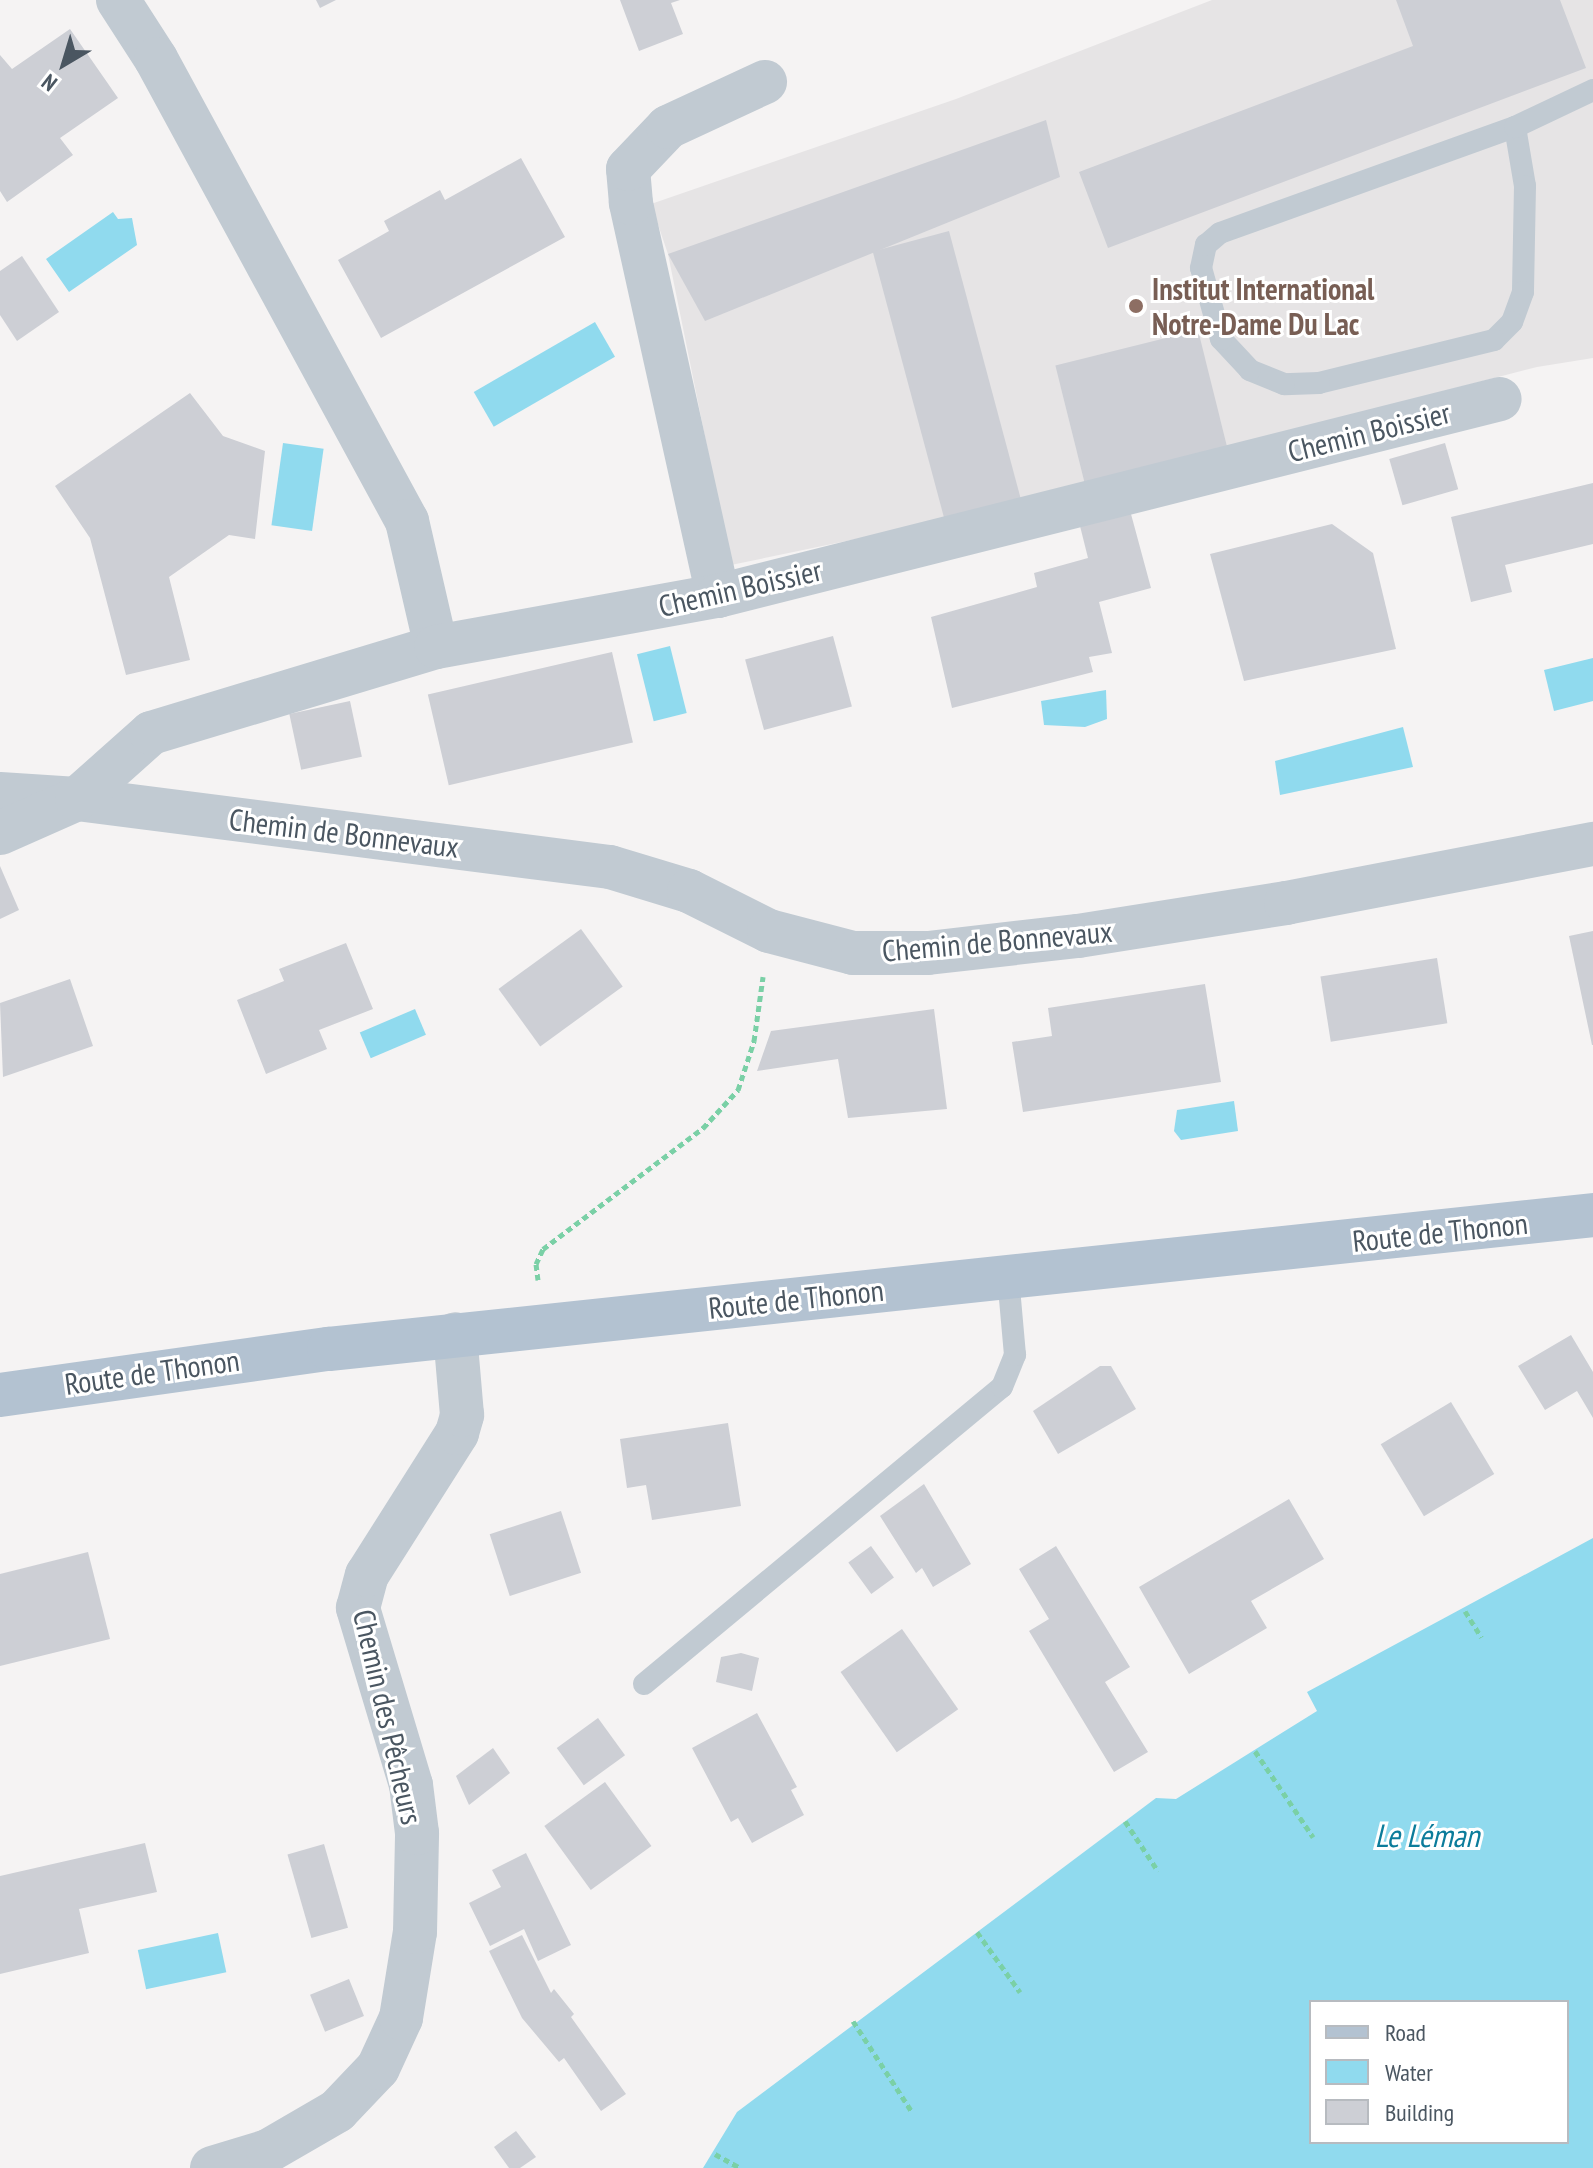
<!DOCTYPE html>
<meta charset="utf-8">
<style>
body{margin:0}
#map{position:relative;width:1593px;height:2168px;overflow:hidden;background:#f5f3f3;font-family:"PT Sans Narrow",sans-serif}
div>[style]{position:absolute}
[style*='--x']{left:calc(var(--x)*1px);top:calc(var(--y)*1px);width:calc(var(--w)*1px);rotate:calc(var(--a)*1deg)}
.education>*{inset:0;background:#e6e4e5}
.water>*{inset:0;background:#90daee;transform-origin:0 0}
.building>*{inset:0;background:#cdcfd5;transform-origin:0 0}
.path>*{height:5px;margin-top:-2.5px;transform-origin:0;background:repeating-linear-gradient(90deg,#7ad0a6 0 6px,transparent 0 10px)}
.lane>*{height:22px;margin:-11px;padding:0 11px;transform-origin:11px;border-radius:11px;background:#c1cad2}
.street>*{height:44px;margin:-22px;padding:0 22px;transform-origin:22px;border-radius:22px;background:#c1cad2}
.primary>*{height:44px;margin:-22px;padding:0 22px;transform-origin:22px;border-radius:22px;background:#b3c2d1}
.dots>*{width:22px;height:22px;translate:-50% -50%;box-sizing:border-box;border:4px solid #fff;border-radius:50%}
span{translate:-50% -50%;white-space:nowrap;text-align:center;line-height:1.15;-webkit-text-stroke:6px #fff;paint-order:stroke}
.education-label{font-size:30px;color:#785e54;font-weight:700}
.left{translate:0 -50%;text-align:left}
.street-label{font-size:30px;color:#4a5661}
.water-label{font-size:32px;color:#0c7c9b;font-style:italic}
.legend{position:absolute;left:1309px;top:2000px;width:260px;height:144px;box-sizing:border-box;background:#fff;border:2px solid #b7bbc0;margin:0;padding:10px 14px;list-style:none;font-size:24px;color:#4a5661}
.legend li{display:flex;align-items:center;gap:16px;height:40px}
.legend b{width:40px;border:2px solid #b7bbc0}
.north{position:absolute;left:24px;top:24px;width:80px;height:80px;-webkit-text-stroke:6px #fff;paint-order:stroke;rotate:218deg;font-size:22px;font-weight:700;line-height:32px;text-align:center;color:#4a5661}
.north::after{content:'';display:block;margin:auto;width:28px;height:36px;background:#4a5661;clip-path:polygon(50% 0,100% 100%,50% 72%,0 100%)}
</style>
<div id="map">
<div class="education">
<i style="clip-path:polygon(1212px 0,1593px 0,1593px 358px,1537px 367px,943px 521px,731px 565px,668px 254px,651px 204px,956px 99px)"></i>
</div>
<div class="water">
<i style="clip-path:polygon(113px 212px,118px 219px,132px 218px,137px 245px,69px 292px,46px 259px)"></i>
<i style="left:595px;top:322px;width:40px;height:140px;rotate:60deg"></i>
<i style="left:283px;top:443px;width:41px;height:83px;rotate:8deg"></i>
<i style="left:670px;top:646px;width:69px;height:34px;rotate:76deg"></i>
<i style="clip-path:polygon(1593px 658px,1593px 701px,1554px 711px,1544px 670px)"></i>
<i style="clip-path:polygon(1106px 690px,1107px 719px,1085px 727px,1044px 725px,1041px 701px)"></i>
<i style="clip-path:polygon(1403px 727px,1413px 767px,1280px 795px,1275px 761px)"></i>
<i style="left:415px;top:1009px;width:28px;height:60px;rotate:67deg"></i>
<i style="clip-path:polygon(1234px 1101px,1238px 1131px,1181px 1140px,1174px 1131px,1177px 1110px)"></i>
<i style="clip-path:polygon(evenodd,1593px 1538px,1593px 2168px,703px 2168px,737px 2112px,1156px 1798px,1176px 1799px,1317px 1711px,1307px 1692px,1593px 1538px,1311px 2002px,1567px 2002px,1567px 2142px,1311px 2142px,1311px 2002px)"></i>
<i style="left:218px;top:1933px;width:40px;height:82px;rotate:78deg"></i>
</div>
<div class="building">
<i style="clip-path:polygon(316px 0,336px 0,320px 8px)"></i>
<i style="clip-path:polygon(620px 0,680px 0,671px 3px,683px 34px,639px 51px)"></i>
<i style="clip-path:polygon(1396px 0,1560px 0,1586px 68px,1108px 248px,1079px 172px,1413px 46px)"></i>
<i style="clip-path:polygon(70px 29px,118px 98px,60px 138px,73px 155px,7px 202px,0 191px,0 55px,12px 69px)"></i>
<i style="clip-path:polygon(1046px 120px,1060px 177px,705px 321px,668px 254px)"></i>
<i style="clip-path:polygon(521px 158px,565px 237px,381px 338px,338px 260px,389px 231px,384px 221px,440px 190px,445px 200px)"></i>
<i style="left:949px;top:231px;width:279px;height:79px;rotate:75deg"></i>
<i style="clip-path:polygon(22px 256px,59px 312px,17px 341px,0 315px,0 271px)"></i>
<i style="left:1198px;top:330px;width:122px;height:147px;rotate:76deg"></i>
<i style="clip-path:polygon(190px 393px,223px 436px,265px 451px,255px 539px,229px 535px,169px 577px,190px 660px,126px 675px,90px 538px,55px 486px)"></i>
<i style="left:1445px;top:443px;width:48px;height:58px;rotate:74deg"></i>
<i style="clip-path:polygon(1593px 483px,1593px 544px,1505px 565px,1512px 592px,1471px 602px,1451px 517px)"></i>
<i style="clip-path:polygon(1131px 514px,1151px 588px,1099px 602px,1112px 653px,1089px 657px,1093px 672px,952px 708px,931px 617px,1037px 587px,1034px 573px,1088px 558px,1080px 526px)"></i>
<i style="clip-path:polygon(1332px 524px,1373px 553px,1396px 649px,1244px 681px,1210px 554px)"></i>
<i style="left:833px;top:636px;width:73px;height:91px;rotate:75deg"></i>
<i style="left:612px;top:652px;width:93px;height:189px;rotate:77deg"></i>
<i style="left:350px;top:701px;width:57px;height:62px;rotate:78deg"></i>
<i style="clip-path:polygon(0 866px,19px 910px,0 919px)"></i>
<i style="left:581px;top:929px;width:71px;height:102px;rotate:54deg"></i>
<i style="clip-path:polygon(1593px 931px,1593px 1045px,1592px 1045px,1569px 936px)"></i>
<i style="clip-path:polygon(346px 943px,373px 1009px,319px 1030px,327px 1049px,266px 1074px,237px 1000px,284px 981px,279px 969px)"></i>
<i style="left:1437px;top:958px;width:66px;height:118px;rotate:81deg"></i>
<i style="clip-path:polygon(70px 979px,93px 1046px,3px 1077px,0 1003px)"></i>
<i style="clip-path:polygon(1205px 984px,1221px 1082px,1023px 1112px,1012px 1042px,1052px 1036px,1048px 1008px)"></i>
<i style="clip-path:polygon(934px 1009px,947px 1109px,848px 1118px,838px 1059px,757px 1071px,771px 1031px)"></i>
<i style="clip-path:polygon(1571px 1335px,1593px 1372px,1593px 1418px,1577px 1391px,1545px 1410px,1518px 1366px)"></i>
<i style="clip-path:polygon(1100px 1366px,1111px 1366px,1136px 1409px,1058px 1454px,1033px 1411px)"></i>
<i style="left:1451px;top:1402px;width:84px;height:82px;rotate:59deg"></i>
<i style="clip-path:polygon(728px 1423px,741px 1506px,652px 1520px,646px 1485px,627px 1488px,620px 1439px)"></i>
<i style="clip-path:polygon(924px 1484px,971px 1564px,933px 1587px,922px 1568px,916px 1573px,880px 1516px)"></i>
<i style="clip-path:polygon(1289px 1499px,1324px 1559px,1251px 1601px,1267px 1628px,1189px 1674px,1139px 1587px)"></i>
<i style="left:561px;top:1511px;width:65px;height:75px;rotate:72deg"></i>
<i style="left:871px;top:1546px;width:39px;height:28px;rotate:54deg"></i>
<i style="clip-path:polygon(1056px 1546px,1130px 1667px,1105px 1682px,1148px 1752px,1114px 1772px,1029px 1631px,1049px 1619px,1019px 1569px)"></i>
<i style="clip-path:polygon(88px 1552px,110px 1639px,0 1666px,0 1574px)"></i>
<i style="left:902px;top:1629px;width:98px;height:75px;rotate:55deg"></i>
<i style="clip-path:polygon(741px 1653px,759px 1658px,752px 1691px,716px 1682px,721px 1657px)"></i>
<i style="clip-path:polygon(757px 1713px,797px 1787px,791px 1790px,804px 1815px,752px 1843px,738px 1818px,731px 1822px,692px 1748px)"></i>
<i style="left:598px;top:1718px;width:46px;height:51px;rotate:54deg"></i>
<i style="clip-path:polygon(493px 1748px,510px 1773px,469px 1805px,456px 1776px)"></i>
<i style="left:605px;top:1782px;width:79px;height:75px;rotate:54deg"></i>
<i style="clip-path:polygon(145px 1843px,157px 1892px,79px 1909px,89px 1953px,0 1974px,0 1876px)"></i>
<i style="left:324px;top:1844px;width:87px;height:38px;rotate:74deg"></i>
<i style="clip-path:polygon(526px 1853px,571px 1945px,538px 1961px,524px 1929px,490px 1946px,469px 1903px,501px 1887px,492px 1870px)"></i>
<i style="clip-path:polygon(522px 1935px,551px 1993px,554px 1989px,574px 2014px,571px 2017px,626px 2094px,601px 2111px,564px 2058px,559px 2062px,522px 2018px,489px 1951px)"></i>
<i style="left:349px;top:1979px;width:40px;height:42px;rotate:68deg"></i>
<i style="clip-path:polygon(516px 2131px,536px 2157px,520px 2168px,509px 2168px,494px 2147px)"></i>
</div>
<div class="path">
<i style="--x:538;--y:1280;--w:16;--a:-97"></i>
<i style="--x:536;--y:1264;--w:17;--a:-65"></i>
<i style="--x:543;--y:1249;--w:201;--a:-37.1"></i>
<i style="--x:703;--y:1128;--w:52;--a:-47.4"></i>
<i style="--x:738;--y:1090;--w:52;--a:-71.9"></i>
<i style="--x:754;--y:1041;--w:65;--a:-82"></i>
<i style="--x:1465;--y:1611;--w:31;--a:58"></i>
<i style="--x:1255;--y:1751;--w:104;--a:56"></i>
<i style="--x:1125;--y:1821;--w:60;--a:56.6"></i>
<i style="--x:977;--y:1932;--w:74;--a:54.4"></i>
<i style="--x:853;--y:2021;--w:108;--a:57"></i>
<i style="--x:715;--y:2154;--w:29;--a:29"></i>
</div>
<div class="lane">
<i style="--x:1515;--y:127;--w:60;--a:80.4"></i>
<i style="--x:1525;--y:186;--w:106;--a:91.1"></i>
<i style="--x:1523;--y:292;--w:32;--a:110"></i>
<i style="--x:1512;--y:322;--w:25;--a:135"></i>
<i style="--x:1494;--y:340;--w:180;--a:166.2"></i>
<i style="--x:1319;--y:383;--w:35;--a:178"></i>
<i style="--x:1284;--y:384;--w:37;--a:-158"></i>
<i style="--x:1250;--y:370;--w:42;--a:-133.1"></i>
<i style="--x:1221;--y:339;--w:74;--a:-105.7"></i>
<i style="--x:1201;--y:268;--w:24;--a:-78"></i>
<i style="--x:1206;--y:245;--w:18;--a:-41"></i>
<i style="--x:1220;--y:233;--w:313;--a:-19.8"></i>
<i style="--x:1515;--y:127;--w:86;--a:-25.4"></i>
<i style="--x:644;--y:1684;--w:465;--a:-39.7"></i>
<i style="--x:1002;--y:1387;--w:35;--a:-68"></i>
<i style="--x:1015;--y:1355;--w:78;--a:-95.1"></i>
</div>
<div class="street">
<i style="--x:118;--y:0;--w:70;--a:57.2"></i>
<i style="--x:156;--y:59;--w:526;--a:61.49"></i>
<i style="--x:407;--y:521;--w:129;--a:77"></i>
<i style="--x:718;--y:596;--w:403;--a:-102.5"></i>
<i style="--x:631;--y:203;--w:34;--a:-95"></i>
<i style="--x:628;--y:169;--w:58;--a:-46.4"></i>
<i style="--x:668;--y:127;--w:107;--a:-24.9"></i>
<i style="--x:0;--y:794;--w:77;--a:3.7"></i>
<i style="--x:77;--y:799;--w:537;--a:7.27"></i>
<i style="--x:610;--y:867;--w:83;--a:16.9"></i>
<i style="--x:689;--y:891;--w:89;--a:26.6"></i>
<i style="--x:769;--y:931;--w:87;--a:14.7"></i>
<i style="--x:853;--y:953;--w:75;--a:0"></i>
<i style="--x:928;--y:953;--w:151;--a:-6.5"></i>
<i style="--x:1078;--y:936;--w:211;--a:-9"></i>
<i style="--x:1286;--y:903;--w:313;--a:-10.9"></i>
<i style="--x:0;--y:833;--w:84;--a:-23.8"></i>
<i style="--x:77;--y:799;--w:99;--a:-41.7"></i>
<i style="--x:151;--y:733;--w:298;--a:-16.8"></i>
<i style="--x:436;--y:647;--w:287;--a:-10.3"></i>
<i style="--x:718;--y:596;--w:806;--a:-14.14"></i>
<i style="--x:212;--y:2168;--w:59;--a:-16.9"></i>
<i style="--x:268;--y:2151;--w:80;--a:-30.1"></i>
<i style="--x:337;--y:2111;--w:59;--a:-46.4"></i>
<i style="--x:378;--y:2068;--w:55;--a:-65.3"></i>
<i style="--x:401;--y:2018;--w:87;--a:-80.8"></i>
<i style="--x:415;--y:1932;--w:99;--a:-88.8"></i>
<i style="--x:417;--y:1833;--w:48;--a:-97.1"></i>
<i style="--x:411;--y:1785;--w:185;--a:-106.7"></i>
<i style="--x:358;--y:1608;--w:34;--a:-75"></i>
<i style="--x:367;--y:1575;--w:168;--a:-57.6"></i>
<i style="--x:457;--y:1433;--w:19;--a:-74"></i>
<i style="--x:462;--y:1415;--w:81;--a:-94.9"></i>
</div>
<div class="primary">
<i style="--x:0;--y:1395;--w:332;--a:-8"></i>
<i style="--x:329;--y:1349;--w:1271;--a:-6.05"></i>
</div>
<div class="dots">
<i style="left:1136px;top:306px;background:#8d6e63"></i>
</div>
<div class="education-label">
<span class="left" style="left:1152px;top:306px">Institut International<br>Notre-Dame Du Lac</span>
</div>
<div class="street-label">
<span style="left:1369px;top:432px;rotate:-14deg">Chemin Boissier</span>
<span style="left:740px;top:588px;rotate:-13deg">Chemin Boissier</span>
<span style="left:344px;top:833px;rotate:7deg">Chemin de Bonnevaux</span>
<span style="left:997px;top:941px;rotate:-5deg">Chemin de Bonnevaux</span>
<span style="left:1440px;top:1232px;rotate:-6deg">Route de Thonon</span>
<span style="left:796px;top:1299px;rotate:-6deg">Route de Thonon</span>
<span style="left:152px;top:1372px;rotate:-8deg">Route de Thonon</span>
<span style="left:388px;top:1717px;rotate:77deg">Chemin des Pêcheurs</span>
</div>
<div class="water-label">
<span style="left:1427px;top:1835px">Le Léman</span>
</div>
<ul class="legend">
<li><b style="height:10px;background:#b3c2d1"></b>Road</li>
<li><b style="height:22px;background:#90daee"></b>Water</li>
<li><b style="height:22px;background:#cdcfd5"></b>Building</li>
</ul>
<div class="north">N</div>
</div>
